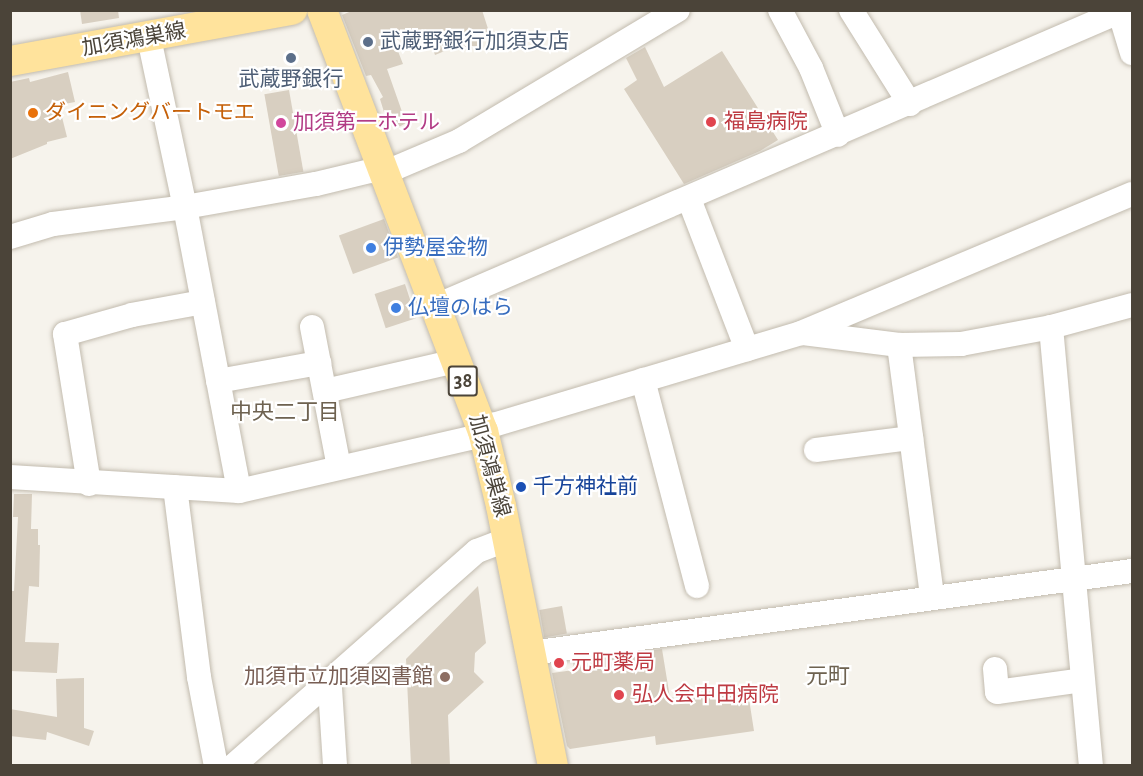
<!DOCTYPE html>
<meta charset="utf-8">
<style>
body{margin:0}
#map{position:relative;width:1143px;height:776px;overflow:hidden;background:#f6f3ec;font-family:"Alegreya Sans","Noto Sans JP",sans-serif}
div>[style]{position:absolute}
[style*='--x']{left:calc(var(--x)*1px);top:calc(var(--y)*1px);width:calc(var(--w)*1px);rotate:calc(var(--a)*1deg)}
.building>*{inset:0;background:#d8cfc1;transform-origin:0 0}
.roads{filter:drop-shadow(0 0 2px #c2bbae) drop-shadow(0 0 2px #c2bbae)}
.minor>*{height:24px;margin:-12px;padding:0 12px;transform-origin:12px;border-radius:12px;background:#fff}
.major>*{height:30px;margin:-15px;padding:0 15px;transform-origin:15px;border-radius:15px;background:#ffe39c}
.dots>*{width:16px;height:16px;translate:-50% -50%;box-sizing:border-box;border:3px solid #fff;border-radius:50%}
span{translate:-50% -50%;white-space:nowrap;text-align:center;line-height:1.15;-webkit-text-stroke:4.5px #fff;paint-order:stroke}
.shield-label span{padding:2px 4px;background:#fff;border:2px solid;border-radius:4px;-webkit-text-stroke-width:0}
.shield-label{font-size:20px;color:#4b4439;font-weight:700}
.street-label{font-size:21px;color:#4b4439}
.service-label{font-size:21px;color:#4e5e75}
.left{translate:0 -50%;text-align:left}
.food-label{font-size:21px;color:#c56008}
.health-label{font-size:21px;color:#be3a42}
.hotel-label{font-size:21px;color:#b23c85}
.shop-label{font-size:21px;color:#366cbe}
.transit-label{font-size:21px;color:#164399}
.education-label{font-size:21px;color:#785e54}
.right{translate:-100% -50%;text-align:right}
.neighbourhood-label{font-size:22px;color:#6e6250}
.frame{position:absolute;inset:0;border:12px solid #4b4439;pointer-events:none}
</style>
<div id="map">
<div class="building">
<i style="clip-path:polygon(80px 10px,118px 10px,119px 18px,82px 24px)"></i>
<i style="clip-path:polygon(354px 10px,482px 10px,490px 35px,477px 40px,479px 45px,466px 51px,464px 43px,435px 55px,426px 29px,394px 41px,403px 64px,387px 69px,406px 123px,399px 127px,390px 110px,384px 112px,380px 99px,383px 97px,371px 75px,366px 76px,342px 15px)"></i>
<i style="clip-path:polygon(645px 47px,664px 87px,722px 51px,778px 140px,760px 151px,684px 184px,624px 89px,637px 80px,626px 58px)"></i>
<i style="clip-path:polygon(68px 72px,75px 102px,59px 105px,67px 137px,47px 142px,47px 144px,10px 159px,10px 82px,29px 78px,30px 82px)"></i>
<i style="left:289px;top:90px;width:83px;height:25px;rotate:80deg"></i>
<i style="left:384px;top:219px;width:41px;height:48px;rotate:70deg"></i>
<i style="left:405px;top:284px;width:36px;height:32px;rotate:72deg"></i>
<i style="clip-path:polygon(14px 494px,32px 494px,31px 529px,38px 529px,38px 545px,40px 545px,39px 587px,29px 586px,25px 642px,59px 643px,57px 673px,10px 671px,10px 615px,12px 591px,14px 591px,18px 517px,13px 517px)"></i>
<i style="clip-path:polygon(478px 586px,486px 643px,475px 653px,474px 672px,484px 682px,448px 715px,450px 765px,411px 765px,406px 659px)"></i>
<i style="left:562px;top:606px;width:28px;height:23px;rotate:80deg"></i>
<i style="clip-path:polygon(662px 649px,670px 698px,747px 686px,754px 731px,656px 745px,655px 736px,570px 749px,567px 746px,552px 673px,574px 670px,573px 662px)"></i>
<i style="clip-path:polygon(84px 678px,84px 728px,94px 731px,89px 746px,47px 732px,46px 740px,10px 736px,10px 709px,57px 717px,56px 679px)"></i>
</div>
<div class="roads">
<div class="minor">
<i style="--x:780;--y:10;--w:66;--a:61.9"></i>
<i style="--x:811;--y:68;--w:72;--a:68.1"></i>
<i style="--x:851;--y:10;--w:111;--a:57.9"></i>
<i style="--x:1119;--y:10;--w:45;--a:73.2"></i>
<i style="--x:149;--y:38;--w:173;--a:78"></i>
<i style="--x:185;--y:207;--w:289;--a:79.2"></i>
<i style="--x:689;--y:199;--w:161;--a:68.9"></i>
<i style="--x:10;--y:237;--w:45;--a:-16.8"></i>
<i style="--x:53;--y:224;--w:133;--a:-7.3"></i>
<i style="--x:185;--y:207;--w:133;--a:-10"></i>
<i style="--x:316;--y:184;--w:56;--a:-13.5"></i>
<i style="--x:370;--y:171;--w:16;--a:4"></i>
<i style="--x:386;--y:172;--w:79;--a:-23"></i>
<i style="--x:459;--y:141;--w:255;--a:-30.9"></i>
<i style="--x:436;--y:306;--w:744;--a:-23.29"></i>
<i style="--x:312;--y:327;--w:143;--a:79.1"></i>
<i style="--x:1051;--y:327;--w:441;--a:84.8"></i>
<i style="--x:803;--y:333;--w:97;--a:7.1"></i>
<i style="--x:899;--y:345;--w:62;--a:-0.9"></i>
<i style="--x:961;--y:344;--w:92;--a:-10.7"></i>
<i style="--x:1051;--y:327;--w:84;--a:-15.2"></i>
<i style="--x:899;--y:345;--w:254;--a:82.5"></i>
<i style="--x:643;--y:380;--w:213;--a:75.3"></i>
<i style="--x:218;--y:381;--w:103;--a:-10.1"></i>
<i style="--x:325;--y:391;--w:134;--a:-12.9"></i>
<i style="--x:816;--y:450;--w:96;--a:-7.2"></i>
<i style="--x:10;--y:477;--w:229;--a:3.5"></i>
<i style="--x:239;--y:491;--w:238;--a:-12.9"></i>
<i style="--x:471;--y:438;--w:26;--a:-31"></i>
<i style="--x:493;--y:425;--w:321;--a:-16.6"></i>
<i style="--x:801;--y:333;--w:359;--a:-22.8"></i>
<i style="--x:89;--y:484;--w:152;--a:-99.1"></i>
<i style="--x:65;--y:334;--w:70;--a:-15.8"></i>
<i style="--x:132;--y:315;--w:72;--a:-10.4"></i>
<i style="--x:175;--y:487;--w:192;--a:82.8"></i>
<i style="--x:199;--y:677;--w:91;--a:79.2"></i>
<i style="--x:531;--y:653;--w:607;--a:-7.77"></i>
<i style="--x:995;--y:669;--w:23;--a:85"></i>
<i style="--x:997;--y:692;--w:86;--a:-8"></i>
<i style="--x:326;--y:683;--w:6;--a:51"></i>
<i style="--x:330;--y:688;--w:78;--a:86.3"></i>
<i style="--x:233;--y:766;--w:325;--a:-41.4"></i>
<i style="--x:477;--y:551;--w:33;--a:-21"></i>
</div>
<div class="major">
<i style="--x:322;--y:10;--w:451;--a:69.1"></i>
<i style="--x:483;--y:431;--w:77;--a:76.5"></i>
<i style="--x:501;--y:506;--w:265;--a:78.7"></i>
<i style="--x:10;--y:61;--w:287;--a:-10.3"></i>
</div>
</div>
<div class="dots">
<i style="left:368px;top:42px;background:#5c6f8a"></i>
<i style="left:291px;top:58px;background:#5c6f8a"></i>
<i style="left:33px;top:113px;background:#e8710a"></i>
<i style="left:711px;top:122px;background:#e0444e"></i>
<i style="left:281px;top:123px;background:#d1479c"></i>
<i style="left:371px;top:248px;background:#3f7fe0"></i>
<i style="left:396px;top:308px;background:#3f7fe0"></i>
<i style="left:521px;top:487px;background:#1a4fb4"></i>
<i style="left:559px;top:663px;background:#e0444e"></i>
<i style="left:445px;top:677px;background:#8d6e63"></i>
<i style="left:619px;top:695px;background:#e0444e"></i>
</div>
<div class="shield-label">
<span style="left:463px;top:381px">38</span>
</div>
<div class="street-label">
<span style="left:134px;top:40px;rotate:-10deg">加須鴻巣線</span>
<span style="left:489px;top:466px;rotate:75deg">加須鴻巣線</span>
</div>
<div class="service-label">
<span class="left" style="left:380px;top:42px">武蔵野銀行加須支店</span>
<span style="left:291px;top:80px">武蔵野銀行</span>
</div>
<div class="food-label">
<span class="left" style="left:45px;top:113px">ダイニングバートモエ</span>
</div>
<div class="health-label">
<span class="left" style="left:724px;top:122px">福島病院</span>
<span class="left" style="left:571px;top:663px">元町薬局</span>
<span class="left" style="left:632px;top:695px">弘人会中田病院</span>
</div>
<div class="hotel-label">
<span class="left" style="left:293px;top:123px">加須第一ホテル</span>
</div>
<div class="shop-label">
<span class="left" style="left:383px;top:248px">伊勢屋金物</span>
<span class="left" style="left:408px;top:308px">仏壇のはら</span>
</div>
<div class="transit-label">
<span class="left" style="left:533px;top:487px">千方神社前</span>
</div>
<div class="education-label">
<span class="right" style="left:433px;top:677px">加須市立加須図書館</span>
</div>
<div class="neighbourhood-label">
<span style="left:285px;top:413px">中央二丁目</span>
<span style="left:828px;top:677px">元町</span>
</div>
<div class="frame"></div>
</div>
